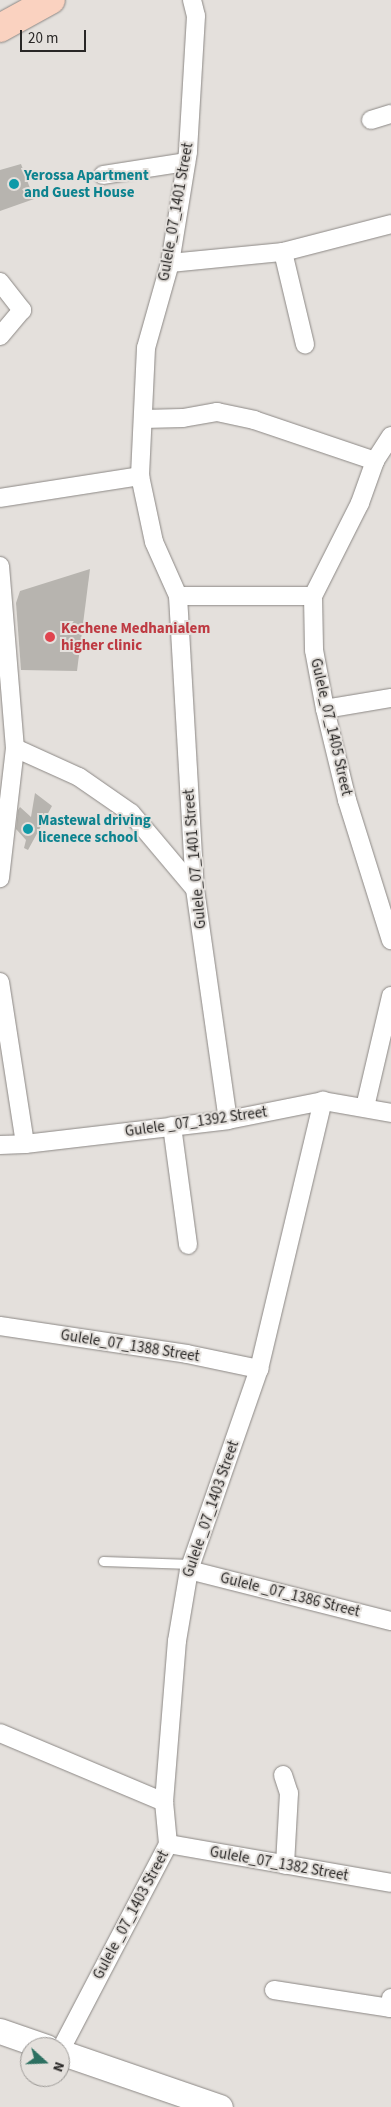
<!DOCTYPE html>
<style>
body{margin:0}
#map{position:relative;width:391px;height:2107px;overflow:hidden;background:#e4e0dc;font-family:"Source Sans 3",sans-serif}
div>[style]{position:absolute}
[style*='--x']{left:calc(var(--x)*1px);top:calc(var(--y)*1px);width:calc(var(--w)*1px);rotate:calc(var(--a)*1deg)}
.building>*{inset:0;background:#b7b4af}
.roads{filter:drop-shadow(0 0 1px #8c8885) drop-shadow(0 0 1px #8c8885)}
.service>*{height:9px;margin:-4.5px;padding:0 4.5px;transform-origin:4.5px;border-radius:4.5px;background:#fff}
.minor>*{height:18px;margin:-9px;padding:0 9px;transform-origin:9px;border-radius:9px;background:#fff}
.secondary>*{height:25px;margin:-12.5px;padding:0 12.5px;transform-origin:12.5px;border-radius:12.5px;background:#fff}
.primary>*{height:28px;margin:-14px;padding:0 14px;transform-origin:14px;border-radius:14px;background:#fad2c0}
.dots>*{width:14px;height:14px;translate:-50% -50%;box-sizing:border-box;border:2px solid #e4e0dc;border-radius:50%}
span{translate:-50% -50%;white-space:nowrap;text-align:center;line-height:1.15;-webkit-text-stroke:4px #e4e0dc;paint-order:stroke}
.culture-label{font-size:15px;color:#0d838f;font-weight:700}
.left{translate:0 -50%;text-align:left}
.street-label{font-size:15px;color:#292726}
.health-label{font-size:15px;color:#be3a42;font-weight:700}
.north{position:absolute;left:20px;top:2037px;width:50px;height:50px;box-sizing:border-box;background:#e4e0dc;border:1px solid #999693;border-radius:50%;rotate:110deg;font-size:14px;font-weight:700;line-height:20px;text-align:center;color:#292726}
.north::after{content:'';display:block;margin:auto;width:18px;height:22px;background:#2d7061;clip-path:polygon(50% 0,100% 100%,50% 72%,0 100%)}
.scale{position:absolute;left:20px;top:30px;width:66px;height:22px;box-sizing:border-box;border:2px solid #292726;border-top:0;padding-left:6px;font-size:15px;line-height:18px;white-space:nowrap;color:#292726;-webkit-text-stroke:4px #e4e0dc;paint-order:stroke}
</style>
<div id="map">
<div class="building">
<i style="clip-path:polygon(21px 164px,34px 199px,0 211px,0 170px)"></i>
<i style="clip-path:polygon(90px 569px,77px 671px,21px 670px,16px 603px,20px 591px)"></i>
<i style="clip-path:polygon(35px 793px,52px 806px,28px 850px,24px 848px,26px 840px,16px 829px,18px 810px,20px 807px,31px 817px)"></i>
</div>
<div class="roads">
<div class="service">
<i style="--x:103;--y:1561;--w:88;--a:2"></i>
</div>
<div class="minor">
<i style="--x:192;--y:0;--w:16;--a:76"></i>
<i style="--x:196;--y:16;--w:136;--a:93.4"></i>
<i style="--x:188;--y:152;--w:112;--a:99.2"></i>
<i style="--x:170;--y:263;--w:88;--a:105.8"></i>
<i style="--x:146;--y:348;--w:128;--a:92.7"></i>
<i style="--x:140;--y:476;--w:67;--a:78"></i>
<i style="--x:154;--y:542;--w:59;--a:66"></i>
<i style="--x:178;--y:596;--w:293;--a:86.7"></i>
<i style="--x:195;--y:889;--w:233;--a:81.9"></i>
<i style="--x:371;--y:120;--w:21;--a:-17"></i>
<i style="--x:103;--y:175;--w:84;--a:-8.9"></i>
<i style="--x:283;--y:252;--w:95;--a:76.6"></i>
<i style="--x:170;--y:263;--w:114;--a:-5.6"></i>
<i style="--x:283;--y:252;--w:112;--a:-14.5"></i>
<i style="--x:0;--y:282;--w:36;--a:52"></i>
<i style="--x:22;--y:310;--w:34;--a:130"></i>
<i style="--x:143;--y:419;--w:40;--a:-1.4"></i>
<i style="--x:183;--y:418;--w:35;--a:-10"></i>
<i style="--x:217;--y:412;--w:38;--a:12"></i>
<i style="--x:254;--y:420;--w:128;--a:18.7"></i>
<i style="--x:391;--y:436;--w:30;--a:123"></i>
<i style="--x:375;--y:461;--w:45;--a:109.7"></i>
<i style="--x:360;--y:503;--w:104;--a:116.8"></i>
<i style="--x:313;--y:596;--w:54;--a:88.9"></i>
<i style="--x:314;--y:650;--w:60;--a:79.4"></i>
<i style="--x:325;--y:709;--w:94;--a:76.4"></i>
<i style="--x:347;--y:800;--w:147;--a:72.6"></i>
<i style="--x:0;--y:498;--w:142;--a:-8.9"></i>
<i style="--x:0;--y:566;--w:183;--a:85.3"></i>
<i style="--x:15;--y:748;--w:131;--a:96.6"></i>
<i style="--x:178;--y:596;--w:135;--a:0"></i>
<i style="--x:325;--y:709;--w:67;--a:-9.5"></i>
<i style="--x:15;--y:748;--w:70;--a:24.4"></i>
<i style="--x:79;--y:777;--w:63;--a:34.7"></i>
<i style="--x:131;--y:813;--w:99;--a:49.9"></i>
<i style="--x:0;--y:982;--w:164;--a:81.2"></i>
<i style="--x:365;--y:1107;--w:114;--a:-76.8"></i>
<i style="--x:172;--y:1126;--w:120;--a:82.3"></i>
<i style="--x:0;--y:1145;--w:25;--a:-2"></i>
<i style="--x:25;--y:1144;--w:204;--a:-6.7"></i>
<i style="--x:228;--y:1120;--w:97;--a:-11.3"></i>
<i style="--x:323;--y:1101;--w:69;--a:10"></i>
<i style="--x:0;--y:1326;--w:189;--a:8.5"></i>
<i style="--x:187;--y:1354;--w:74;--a:11.8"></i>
<i style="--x:189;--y:1570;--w:208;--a:14.2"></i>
<i style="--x:0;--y:1733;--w:178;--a:22.8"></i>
<i style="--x:283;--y:1775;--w:19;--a:72"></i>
<i style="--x:289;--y:1793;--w:72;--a:93.2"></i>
<i style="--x:168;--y:1844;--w:226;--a:9.9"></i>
<i style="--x:274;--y:1990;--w:117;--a:8.8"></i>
<i style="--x:390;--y:2008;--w:10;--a:-84"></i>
<i style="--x:60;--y:2051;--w:233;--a:-62.4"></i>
<i style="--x:168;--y:1844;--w:42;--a:-95.4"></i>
<i style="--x:164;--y:1802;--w:162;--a:-85.4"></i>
<i style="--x:177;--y:1641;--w:72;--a:-80.4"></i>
<i style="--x:189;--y:1570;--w:213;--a:-70.8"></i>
<i style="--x:259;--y:1369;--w:276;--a:-76.6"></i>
</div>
<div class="secondary">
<i style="--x:0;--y:2031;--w:49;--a:19.2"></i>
<i style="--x:60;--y:2052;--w:169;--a:19"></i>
</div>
<div class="primary">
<i style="--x:0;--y:28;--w:58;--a:-28.8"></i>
</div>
</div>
<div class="dots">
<i style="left:14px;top:184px;background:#0f9aa8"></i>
<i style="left:50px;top:637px;background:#e0444e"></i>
<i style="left:28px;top:829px;background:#0f9aa8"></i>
</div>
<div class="culture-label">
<span class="left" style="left:24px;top:184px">Yerossa Apartment<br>and Guest House</span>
<span class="left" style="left:38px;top:829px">Mastewal driving<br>licenece school</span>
</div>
<div class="street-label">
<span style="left:176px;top:212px;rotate:-80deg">Gulele_07_1401 Street</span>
<span style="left:331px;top:727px;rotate:77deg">Gulele_07_1405 Street</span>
<span style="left:195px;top:859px;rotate:-95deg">Gulele_07_1401 Street</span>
<span style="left:196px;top:1122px;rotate:-8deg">Gulele _07_1392 Street</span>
<span style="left:130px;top:1346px;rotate:9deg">Gulele_07_1388 Street</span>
<span style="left:211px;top:1509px;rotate:-71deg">Gulele _07_1403 Street</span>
<span style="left:290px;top:1595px;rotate:14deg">Gulele _07_1386 Street</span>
<span style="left:279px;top:1864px;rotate:10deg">Gulele_07_1382 Street</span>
<span style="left:131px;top:1915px;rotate:-62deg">Gulele _07_1403 Street</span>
</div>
<div class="health-label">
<span class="left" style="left:61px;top:637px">Kechene Medhanialem<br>higher clinic</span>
</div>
<div class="north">N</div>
<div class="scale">20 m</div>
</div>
